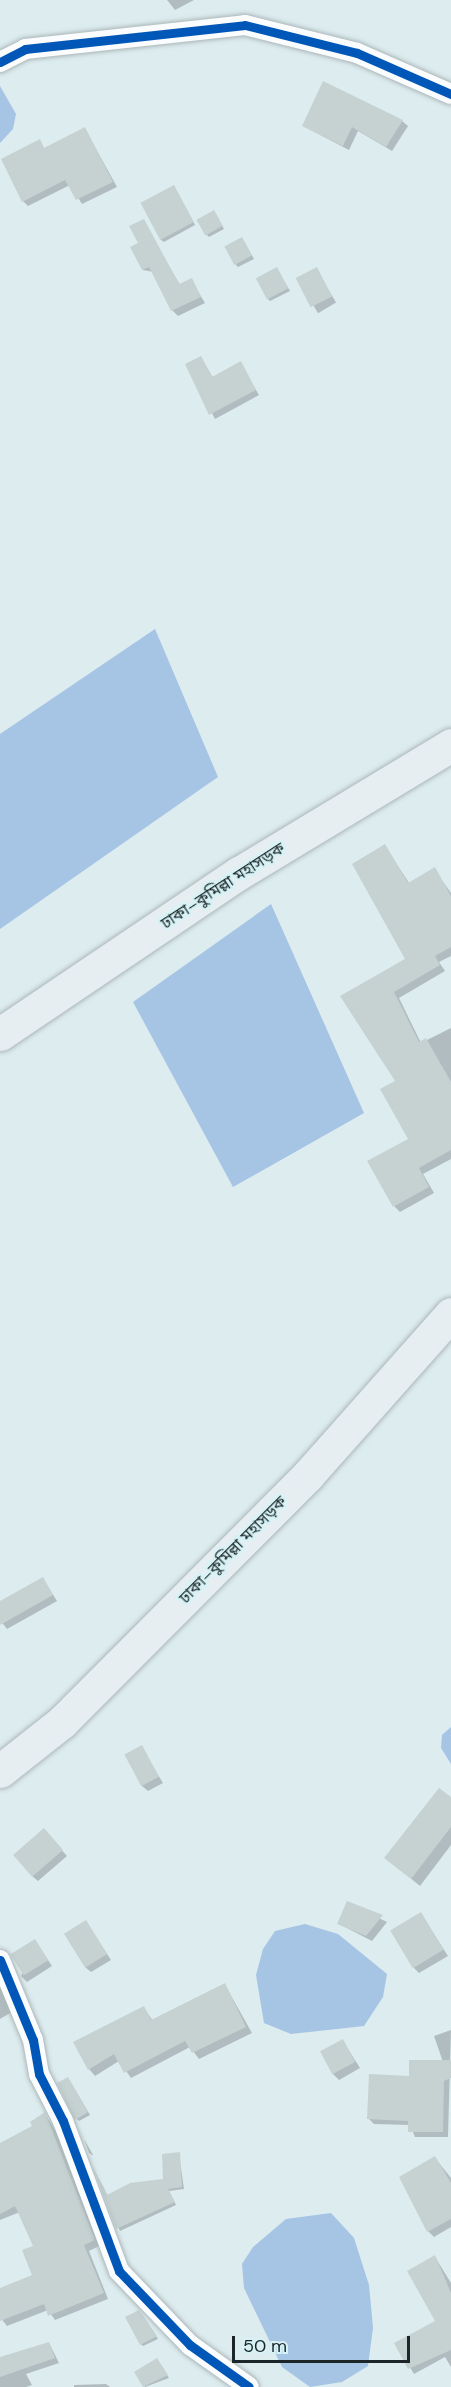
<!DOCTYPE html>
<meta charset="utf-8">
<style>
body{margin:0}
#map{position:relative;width:451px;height:2387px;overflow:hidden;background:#ddecef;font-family:"DM Sans","Noto Sans Bengali",sans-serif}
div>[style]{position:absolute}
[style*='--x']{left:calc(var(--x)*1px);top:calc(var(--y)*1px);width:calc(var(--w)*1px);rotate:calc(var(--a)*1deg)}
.water>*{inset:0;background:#a6c4e4}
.shadow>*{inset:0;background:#0003;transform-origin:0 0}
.building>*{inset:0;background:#c6d2d2;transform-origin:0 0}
.roads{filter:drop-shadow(0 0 2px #abb7b9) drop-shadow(0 0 2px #abb7b9)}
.street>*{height:20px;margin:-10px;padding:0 10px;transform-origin:10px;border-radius:10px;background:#fafcfd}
.highway>*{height:33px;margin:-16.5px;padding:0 16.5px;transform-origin:16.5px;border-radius:16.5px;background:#e6eef2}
.cycleway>*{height:9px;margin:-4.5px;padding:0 4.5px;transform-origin:4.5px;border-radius:4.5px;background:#0057b8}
span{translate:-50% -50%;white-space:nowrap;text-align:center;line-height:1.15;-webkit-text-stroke:5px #d6f2f6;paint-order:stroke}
.street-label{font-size:16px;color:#1c2628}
.scale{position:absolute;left:232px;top:2336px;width:178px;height:27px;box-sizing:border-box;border:3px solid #1c2628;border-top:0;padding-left:8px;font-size:18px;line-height:21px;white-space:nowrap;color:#1c2628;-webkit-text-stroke:4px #d6f2f6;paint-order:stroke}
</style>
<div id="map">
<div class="water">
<i style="clip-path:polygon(0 86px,16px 114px,13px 129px,0 143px)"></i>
<i style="clip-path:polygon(155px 629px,218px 777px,0 929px,0 734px)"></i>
<i style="clip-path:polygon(271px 904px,364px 1113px,233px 1187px,133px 1002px)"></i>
<i style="clip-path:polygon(451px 1727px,451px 1764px,441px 1748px,442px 1735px)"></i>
<i style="clip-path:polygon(305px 1924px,338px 1934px,387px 1974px,383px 1997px,364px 2026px,291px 2034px,264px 2023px,256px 1975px,263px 1949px,275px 1931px)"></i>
<i style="clip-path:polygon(331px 2213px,354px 2238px,369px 2285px,373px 2328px,368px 2366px,342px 2382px,310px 2387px,282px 2367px,244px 2288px,242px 2264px,253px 2247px,286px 2219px)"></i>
</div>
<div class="shadow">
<i style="clip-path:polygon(167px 0,194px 0,175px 10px)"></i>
<i style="clip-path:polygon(402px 121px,408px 126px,392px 151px,358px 131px,349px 150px,303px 126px)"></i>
<i style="clip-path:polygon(85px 129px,117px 187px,82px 204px,70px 185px,28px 206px,23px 201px,39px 141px,45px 149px)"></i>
<i style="clip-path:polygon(174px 186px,195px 225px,164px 242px,161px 240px)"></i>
<i style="clip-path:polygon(216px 214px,224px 229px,209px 237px,206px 234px)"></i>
<i style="clip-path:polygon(143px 221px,180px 285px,191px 280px,205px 303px,178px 316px,172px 310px,154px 272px,143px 270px,132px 248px,140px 244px)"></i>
<i style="clip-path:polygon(242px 238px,254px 259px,238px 267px,236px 265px)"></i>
<i style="left:316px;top:269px;width:39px;height:21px;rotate:59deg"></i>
<i style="clip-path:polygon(279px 272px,290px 291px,270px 301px,268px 299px)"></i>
<i style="clip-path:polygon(201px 357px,213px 378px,240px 363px,259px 395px,215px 419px,187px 365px)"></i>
<i style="clip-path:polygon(385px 846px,409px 883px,434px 869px,451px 893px,451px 956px,439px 962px,445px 971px,399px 998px,421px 1043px,451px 1028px,451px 1159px,423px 1174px,434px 1193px,400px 1212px,394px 1206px,410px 1139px,397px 1082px,342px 997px,407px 958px)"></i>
<i style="clip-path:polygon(43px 1579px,57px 1601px,7px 1629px,0 1620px,0 1603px)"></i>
<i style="clip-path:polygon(141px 1747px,163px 1783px,148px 1791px,142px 1786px)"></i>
<i style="clip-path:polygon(451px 1799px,451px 1845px,420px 1886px,386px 1858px)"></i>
<i style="clip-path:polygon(49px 1836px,67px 1856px,38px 1881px,32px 1876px)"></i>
<i style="clip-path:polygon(348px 1903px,387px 1922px,372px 1941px,339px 1924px)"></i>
<i style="clip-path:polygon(423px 1917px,448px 1956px,419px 1973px,414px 1968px)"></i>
<i style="clip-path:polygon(86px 1922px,111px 1960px,91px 1972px,85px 1967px)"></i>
<i style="clip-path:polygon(35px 1941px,52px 1966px,27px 1982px,21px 1976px)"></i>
<i style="clip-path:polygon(0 1984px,12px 2012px,0 2019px)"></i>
<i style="clip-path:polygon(225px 1985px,252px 2033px,199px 2059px,190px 2047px,131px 2078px,119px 2061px,95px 2076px,89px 2069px,144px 2008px,153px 2021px)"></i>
<i style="clip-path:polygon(451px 2030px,448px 2137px,415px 2137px,410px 2125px,374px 2124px,369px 2119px,411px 2078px,443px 2062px,434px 2036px)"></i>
<i style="clip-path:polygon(343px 2041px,360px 2068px,339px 2080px,333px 2074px)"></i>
<i style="clip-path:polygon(70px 2081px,90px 2115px,79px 2121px,77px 2119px)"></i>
<i style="clip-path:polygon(45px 2114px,57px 2133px,99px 2246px,89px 2251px,108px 2299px,55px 2320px,48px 2310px,7px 2326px,0 2317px,0 2290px,34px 2276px,35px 2246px,20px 2212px,0 2220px,0 2145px,35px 2127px)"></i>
<i style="clip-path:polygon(84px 2139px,93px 2155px,92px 2155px,89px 2153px)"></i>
<i style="clip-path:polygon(179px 2154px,184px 2189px,169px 2191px,176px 2205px,120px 2231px,98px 2177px,108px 2196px,165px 2181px)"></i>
<i style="clip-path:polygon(435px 2158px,451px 2178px,451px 2227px,434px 2237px,428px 2231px)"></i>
<i style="clip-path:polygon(435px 2257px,451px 2283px,451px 2367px,445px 2357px,414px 2374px,396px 2344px,437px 2321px)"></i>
<i style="clip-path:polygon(142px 2314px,158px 2339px,143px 2346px,141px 2344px)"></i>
<i style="clip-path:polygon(49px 2343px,59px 2363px,26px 2374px,32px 2385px,26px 2387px,0 2387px,0 2359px)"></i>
<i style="clip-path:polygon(159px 2362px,169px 2378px,145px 2387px,136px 2373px)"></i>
<i style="clip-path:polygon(106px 2384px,110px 2387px,74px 2387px,74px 2385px)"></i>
</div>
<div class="building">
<i style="clip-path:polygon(323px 81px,403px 120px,386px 147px,352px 127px,343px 146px,302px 126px)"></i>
<i style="clip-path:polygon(85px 127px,113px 182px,76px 200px,65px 180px,22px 202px,1px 159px,40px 139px,44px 148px)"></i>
<i style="left:174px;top:185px;width:42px;height:38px;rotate:62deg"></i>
<i style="left:214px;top:210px;width:18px;height:20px;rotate:61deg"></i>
<i style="clip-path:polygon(144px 219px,179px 284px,192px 278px,201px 297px,171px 311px,149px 267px,142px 270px,130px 247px,138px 243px,129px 226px)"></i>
<i style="left:242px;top:237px;width:21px;height:20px;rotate:62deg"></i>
<i style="left:277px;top:267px;width:24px;height:24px;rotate:62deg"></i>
<i style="left:317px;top:267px;width:33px;height:24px;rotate:63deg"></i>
<i style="clip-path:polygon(201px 356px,212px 377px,241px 361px,256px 390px,209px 415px,185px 364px)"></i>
<i style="clip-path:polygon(385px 844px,408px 883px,435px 867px,451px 896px,451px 947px,435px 956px,440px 965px,394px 992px,419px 1042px,426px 1038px,451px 1082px,451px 1150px,419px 1168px,429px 1187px,393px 1207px,367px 1161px,408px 1139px,380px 1089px,395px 1081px,340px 996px,405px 959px,352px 864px)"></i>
<i style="clip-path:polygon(43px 1577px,53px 1595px,0 1625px,0 1601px)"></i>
<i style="left:142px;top:1745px;width:36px;height:20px;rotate:62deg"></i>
<i style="clip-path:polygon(439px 1788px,451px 1797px,451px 1827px,411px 1879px,384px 1858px)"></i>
<i style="left:44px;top:1828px;width:29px;height:41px;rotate:49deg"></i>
<i style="clip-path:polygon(347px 1901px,383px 1915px,366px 1936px,337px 1924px)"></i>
<i style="left:421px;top:1912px;width:44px;height:36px;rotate:59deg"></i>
<i style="left:86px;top:1920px;width:40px;height:26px;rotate:58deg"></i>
<i style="left:35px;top:1939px;width:25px;height:29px;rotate:58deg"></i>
<i style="clip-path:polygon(225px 1983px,246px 2027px,192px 2053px,185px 2041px,124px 2073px,114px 2054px,88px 2070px,73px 2042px,144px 2006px,151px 2020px)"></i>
<i style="left:343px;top:2039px;width:26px;height:26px;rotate:62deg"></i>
<i style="clip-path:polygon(409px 2060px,451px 2060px,451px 2078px,444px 2081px,443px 2132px,408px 2132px,408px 2121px,367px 2119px,369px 2074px,409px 2076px)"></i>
<i style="clip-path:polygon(68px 2077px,88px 2112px,75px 2120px,57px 2083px)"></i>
<i style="clip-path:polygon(45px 2112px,95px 2240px,84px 2245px,104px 2293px,48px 2316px,44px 2304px,0 2321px,0 2288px,32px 2275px,22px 2250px,33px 2246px,15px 2206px,0 2214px,0 2143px,32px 2126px,30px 2122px)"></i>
<i style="clip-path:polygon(180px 2152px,182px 2187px,168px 2189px,175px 2202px,116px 2229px,92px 2165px,107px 2195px,130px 2183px,163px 2179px,162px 2154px)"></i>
<i style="clip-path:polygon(435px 2156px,451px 2183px,451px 2219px,427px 2232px,399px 2177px)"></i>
<i style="clip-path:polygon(435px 2255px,451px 2293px,451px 2350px,408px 2369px,394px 2343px,435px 2321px,407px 2271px)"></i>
<i style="clip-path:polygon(139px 2310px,157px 2336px,140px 2345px,125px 2317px)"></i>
<i style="clip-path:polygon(49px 2342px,55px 2358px,0 2377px,0 2357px)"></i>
<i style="clip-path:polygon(157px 2358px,168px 2375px,143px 2387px,134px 2372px)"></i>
</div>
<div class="roads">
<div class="street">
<i style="--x:0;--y:62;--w:28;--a:-27"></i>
<i style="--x:25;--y:49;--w:221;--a:-6.2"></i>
<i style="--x:245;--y:25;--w:115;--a:14"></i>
<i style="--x:357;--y:53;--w:103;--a:23.6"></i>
<i style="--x:0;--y:1960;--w:87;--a:67.6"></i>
<i style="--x:33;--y:2040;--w:35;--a:80"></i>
<i style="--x:39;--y:2074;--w:53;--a:62.9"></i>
<i style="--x:63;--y:2121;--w:160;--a:69.5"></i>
<i style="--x:119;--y:2271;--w:103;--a:46.2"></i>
<i style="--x:190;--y:2345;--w:72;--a:35.4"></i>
</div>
<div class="highway">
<i style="--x:0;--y:1034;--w:288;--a:-34"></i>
<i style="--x:239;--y:873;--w:248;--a:-31.1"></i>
<i style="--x:0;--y:1771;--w:79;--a:-38.3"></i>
<i style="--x:62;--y:1722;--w:349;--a:-45.1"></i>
<i style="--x:308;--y:1475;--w:215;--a:-48.4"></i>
</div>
</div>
<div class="cycleway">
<i style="--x:0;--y:62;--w:28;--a:-27"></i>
<i style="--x:25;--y:49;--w:221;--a:-6.2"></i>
<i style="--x:245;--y:25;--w:115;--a:14"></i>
<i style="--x:357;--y:53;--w:103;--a:23.6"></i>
<i style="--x:0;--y:1960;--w:87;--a:67.6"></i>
<i style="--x:33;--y:2040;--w:35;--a:80"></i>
<i style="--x:39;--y:2074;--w:53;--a:62.9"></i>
<i style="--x:63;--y:2121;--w:160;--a:69.5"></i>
<i style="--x:119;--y:2271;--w:103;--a:46.2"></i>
<i style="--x:190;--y:2345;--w:72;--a:35.4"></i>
</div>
<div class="street-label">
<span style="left:223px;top:886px;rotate:-33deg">ঢাকা–কুমিল্লা মহাসড়ক</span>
<span style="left:233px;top:1550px;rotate:-45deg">ঢাকা–কুমিল্লা মহাসড়ক</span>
</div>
<div class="scale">50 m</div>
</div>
